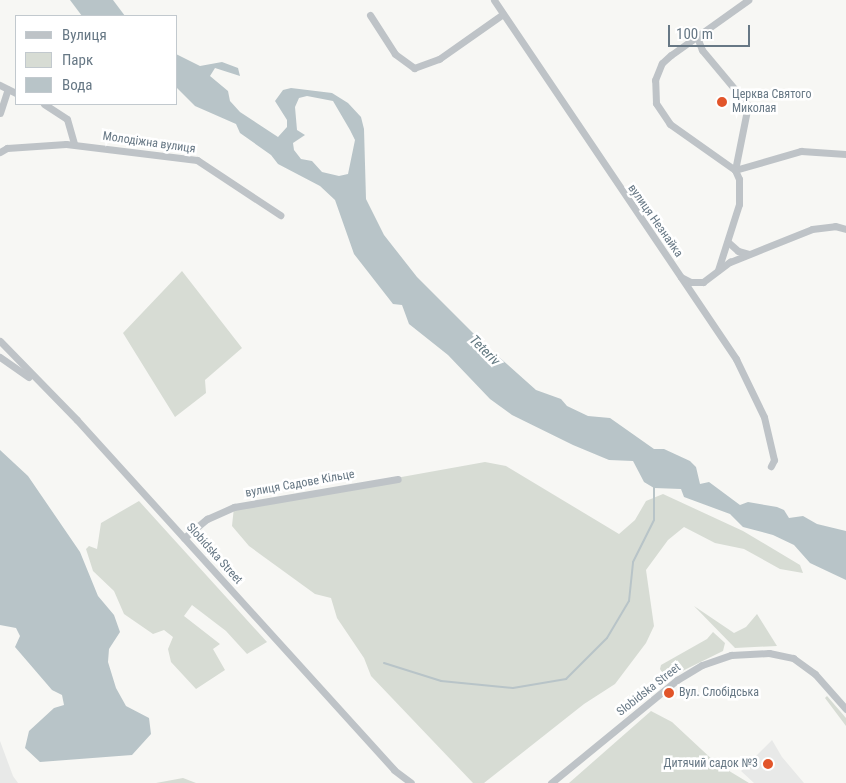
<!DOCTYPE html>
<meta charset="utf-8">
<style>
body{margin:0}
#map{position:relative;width:846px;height:783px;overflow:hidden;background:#f7f7f4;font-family:"Roboto Condensed",sans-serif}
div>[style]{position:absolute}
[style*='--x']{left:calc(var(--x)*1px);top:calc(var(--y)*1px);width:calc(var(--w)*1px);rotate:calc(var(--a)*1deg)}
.built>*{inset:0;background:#e8e9e8}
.green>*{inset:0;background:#d7dcd4}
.water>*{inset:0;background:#b8c4c8}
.stream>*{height:2px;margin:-1px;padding:0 1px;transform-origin:1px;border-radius:1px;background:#b8c4c8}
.minor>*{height:7px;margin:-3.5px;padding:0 3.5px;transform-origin:3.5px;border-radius:3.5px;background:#bec3c7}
.dots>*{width:14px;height:14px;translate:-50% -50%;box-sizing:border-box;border:2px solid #fff;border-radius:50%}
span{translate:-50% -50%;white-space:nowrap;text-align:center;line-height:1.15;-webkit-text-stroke:5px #fff;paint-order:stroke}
.poi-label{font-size:12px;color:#677885}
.left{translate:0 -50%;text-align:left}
.right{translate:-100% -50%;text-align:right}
.street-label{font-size:12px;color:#677885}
.water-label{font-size:14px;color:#637981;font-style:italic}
.legend{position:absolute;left:15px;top:15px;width:162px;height:90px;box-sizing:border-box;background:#fff;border:1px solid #c2c9ce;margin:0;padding:6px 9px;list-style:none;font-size:15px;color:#677885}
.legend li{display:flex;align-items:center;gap:10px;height:25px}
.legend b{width:25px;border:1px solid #c2c9ce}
.scale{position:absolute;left:668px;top:25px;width:82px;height:22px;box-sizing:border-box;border:2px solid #677885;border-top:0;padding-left:6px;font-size:15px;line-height:18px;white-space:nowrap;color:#677885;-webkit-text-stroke:4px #fff;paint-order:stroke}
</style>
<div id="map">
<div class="built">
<i style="clip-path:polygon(772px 740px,782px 757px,804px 783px,754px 783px,741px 771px)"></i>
<i style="clip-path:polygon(0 741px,13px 776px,18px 783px,0 783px)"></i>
</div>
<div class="green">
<i style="clip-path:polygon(182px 271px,242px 348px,205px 380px,206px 393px,175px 417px,123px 333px)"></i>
<i style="clip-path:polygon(485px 462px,506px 466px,619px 534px,635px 520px,646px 501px,663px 494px,743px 531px,800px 565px,803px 573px,780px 569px,744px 549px,715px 543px,684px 527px,668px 540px,646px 570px,654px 626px,646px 643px,615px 684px,584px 704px,484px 783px,473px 783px,371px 676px,364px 658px,337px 618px,331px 598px,315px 594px,249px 546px,232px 526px,234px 507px)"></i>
<i style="clip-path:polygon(139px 501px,267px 642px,247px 654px,226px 631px,192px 605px,184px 616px,220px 644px,213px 649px,225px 670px,196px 689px,171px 662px,168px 649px,173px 637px,164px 630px,153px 634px,124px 614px,114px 591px,93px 571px,86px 549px,89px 546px,97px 549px,101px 523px)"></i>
<i style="clip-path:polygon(694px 606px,734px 633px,746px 627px,757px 614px,777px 646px,735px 648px)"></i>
<i style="clip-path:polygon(713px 632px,725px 643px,723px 651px,666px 679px,660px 669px,661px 665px,707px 639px)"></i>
<i style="clip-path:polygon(827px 696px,846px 718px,846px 726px,825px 698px)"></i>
<i style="clip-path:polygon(651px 711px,672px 722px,716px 763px,749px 783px,569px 783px)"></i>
<i style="clip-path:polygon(183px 778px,196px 783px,156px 783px)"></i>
</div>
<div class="water">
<i style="clip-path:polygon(70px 0,113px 0,125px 16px,82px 16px)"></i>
<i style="clip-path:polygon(evenodd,176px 54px,200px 66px,222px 62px,238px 68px,240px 76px,215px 68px,210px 76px,228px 91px,230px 101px,240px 112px,278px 137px,287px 127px,287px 120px,275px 101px,283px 90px,291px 88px,332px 93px,348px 103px,361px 117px,364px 129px,366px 199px,384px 235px,417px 277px,481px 341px,536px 390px,561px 399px,567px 406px,588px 416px,610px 418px,654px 449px,664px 449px,690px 461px,696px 467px,700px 484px,709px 482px,740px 505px,748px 502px,777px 507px,784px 510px,789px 518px,803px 516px,817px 524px,846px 531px,846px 580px,810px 563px,794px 545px,773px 535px,743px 527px,730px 514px,684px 497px,681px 489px,654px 488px,644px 482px,633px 461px,609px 460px,573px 445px,512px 415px,490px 399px,448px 355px,409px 324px,402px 305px,393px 304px,354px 254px,335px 200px,320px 186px,278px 164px,271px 155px,240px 133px,236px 124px,195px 106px,176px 87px,176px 54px,307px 96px,333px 101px,350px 130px,355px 140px,348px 174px,339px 176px,322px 172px,312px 161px,301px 159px,294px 150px,293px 143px,305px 135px,297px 130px,295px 107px,299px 98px,307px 96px)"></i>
<i style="clip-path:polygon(0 450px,28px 476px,80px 552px,98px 596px,114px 615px,120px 632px,109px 649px,108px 662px,116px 688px,126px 706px,149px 718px,151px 734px,132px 755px,40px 762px,25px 748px,29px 731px,54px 708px,64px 705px,62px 695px,52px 690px,15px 647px,20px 636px,16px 628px,0 625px)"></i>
</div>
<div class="stream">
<i style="--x:384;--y:663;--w:60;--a:17.5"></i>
<i style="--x:441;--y:681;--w:72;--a:5.6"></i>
<i style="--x:513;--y:688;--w:54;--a:-9.6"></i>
<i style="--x:566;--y:679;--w:58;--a:-45"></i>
<i style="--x:607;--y:638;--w:43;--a:-59.3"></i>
<i style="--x:629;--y:601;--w:39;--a:-84"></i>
<i style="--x:633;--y:562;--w:47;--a:-63.4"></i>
<i style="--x:654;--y:520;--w:33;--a:-90"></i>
</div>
<div class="minor">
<i style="--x:494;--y:0;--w:433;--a:56"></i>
<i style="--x:736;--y:359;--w:64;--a:64.2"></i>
<i style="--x:764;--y:417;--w:44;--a:76.9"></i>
<i style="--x:774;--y:460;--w:7;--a:117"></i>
<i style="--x:370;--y:15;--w:46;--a:57.3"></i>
<i style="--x:395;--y:54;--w:24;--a:36"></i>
<i style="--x:414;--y:68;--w:27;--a:-20"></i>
<i style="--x:439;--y:59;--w:78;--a:-35.1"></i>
<i style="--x:697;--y:37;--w:14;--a:69"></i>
<i style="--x:702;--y:50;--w:72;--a:50.1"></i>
<i style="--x:748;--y:105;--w:66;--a:101.3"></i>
<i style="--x:735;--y:170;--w:69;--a:-16.1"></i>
<i style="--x:801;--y:151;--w:45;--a:3.8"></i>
<i style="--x:0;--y:85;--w:18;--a:27"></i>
<i style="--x:44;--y:104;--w:27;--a:33"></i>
<i style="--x:67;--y:119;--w:26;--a:74"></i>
<i style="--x:0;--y:113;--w:25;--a:-72"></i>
<i style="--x:0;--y:152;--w:8;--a:-30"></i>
<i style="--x:7;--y:148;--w:59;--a:-3.9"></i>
<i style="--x:66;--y:144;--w:132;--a:7"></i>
<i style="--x:197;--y:160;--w:100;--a:33.5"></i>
<i style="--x:728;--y:242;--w:13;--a:42"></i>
<i style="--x:738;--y:251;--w:11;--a:15"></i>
<i style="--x:718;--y:270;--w:69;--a:-72.3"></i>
<i style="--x:739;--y:204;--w:25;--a:-90"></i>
<i style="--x:739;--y:179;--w:10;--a:-114"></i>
<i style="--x:735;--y:170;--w:80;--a:-144.7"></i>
<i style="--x:670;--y:124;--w:25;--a:-124"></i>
<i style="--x:656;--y:103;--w:23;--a:-92"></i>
<i style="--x:655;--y:80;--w:18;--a:-68"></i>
<i style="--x:662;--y:63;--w:12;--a:-42"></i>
<i style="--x:671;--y:55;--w:95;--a:-35.5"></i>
<i style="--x:681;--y:277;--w:11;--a:27"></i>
<i style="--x:691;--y:282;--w:12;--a:0"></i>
<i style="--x:703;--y:282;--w:34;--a:-37"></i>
<i style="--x:730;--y:262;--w:88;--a:-21.9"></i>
<i style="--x:812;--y:229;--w:23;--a:-7"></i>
<i style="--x:835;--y:226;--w:11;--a:15"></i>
<i style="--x:0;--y:341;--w:110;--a:45.7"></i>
<i style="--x:77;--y:420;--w:472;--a:47.8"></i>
<i style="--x:394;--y:770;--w:21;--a:37"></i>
<i style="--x:0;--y:357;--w:35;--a:35"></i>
<i style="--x:184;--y:538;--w:30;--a:-40"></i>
<i style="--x:207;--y:519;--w:30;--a:-24"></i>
<i style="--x:234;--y:507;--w:166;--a:-9.7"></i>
<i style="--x:551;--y:783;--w:163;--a:-39.3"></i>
<i style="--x:677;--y:680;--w:29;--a:-31"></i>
<i style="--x:702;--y:665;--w:31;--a:-19"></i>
<i style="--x:731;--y:655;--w:38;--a:-3"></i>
<i style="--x:769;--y:653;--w:25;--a:12"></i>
<i style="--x:793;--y:658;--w:27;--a:36"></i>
<i style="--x:815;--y:674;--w:47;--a:48.5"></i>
</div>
<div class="dots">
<i style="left:722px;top:102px;background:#e2552a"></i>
<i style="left:669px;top:693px;background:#e2552a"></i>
<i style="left:768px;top:764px;background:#e2552a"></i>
</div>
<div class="poi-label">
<span class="left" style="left:732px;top:102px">Церква Святого<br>Миколая</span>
<span class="left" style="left:679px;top:693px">Вул. Слобідська</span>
<span class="right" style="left:758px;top:764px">Дитячий садок №3</span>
</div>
<div class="street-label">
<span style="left:149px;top:143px;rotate:8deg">Молодіжна вулиця</span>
<span style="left:655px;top:221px;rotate:55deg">вулиця Незнайка</span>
<span style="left:300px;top:484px;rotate:-10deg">вулиця Садове Кільце</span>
<span style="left:214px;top:554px;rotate:48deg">Slobidska Street</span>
<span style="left:649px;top:690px;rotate:-38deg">Slobidska Street</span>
</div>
<div class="water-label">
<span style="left:485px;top:350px;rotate:45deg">Teteriv</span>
</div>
<ul class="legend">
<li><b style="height:6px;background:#bec3c7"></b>Вулиця</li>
<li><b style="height:14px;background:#d7dcd4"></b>Парк</li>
<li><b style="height:14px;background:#b8c4c8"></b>Вода</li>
</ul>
<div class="scale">100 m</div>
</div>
